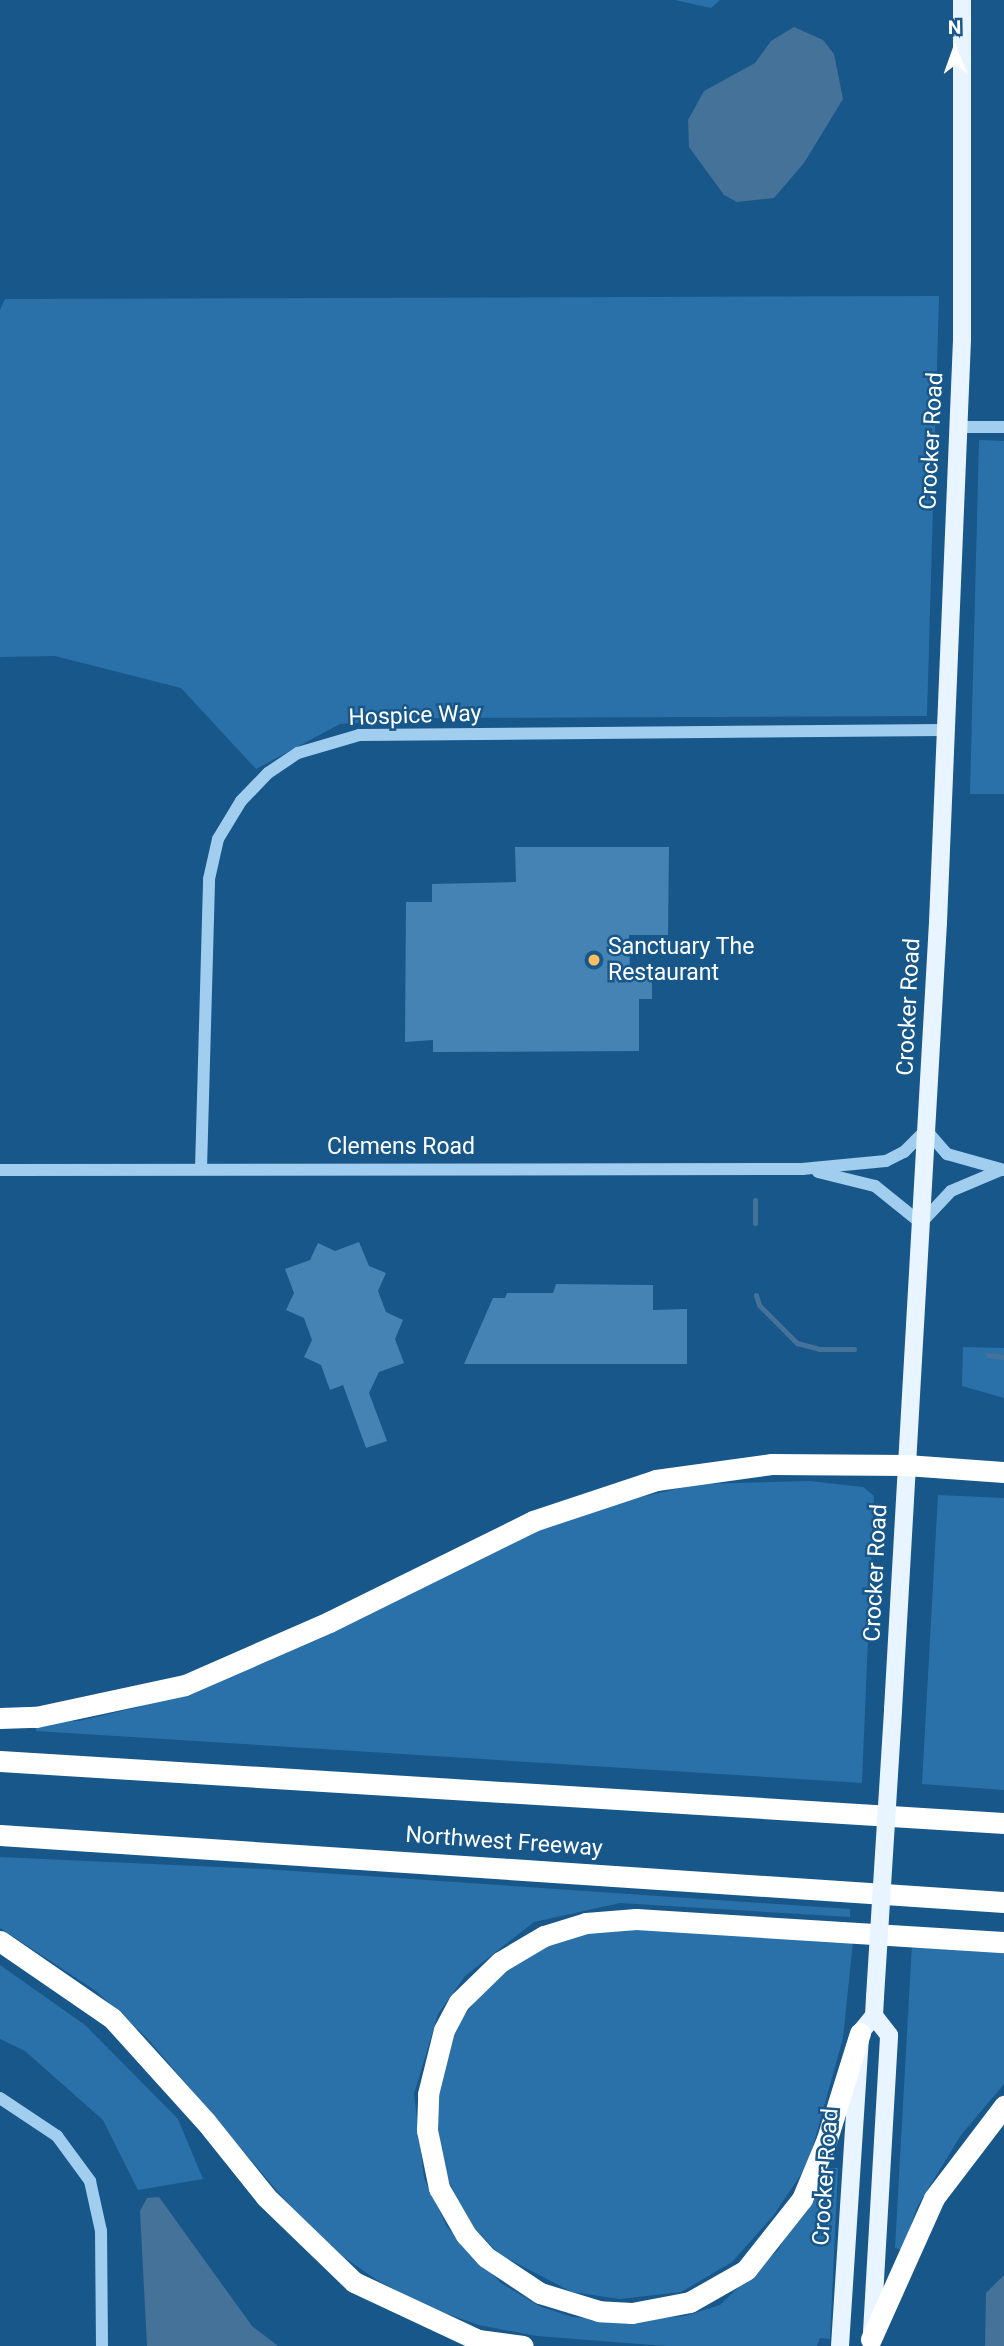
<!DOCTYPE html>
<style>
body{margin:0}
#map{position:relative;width:1004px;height:2346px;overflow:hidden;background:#18578a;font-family:Roboto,sans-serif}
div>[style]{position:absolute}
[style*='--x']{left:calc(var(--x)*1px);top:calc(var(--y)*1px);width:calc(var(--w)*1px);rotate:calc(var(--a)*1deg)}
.green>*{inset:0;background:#2b71a9}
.water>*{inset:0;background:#457298}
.stream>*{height:5px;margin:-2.5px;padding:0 2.5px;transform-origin:2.5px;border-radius:2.5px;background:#457298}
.building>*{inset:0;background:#4583b5}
.minor>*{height:12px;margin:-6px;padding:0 6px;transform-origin:6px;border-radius:6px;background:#a1cdee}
.major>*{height:18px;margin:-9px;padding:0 9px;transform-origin:9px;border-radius:9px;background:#e8f4ff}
.highway>*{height:21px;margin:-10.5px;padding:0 10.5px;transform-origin:10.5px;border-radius:10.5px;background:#fff}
.major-bridge>*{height:18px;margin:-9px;padding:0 9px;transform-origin:9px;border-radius:9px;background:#e8f4ff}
.dots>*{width:19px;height:19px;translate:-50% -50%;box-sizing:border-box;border:4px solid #18578a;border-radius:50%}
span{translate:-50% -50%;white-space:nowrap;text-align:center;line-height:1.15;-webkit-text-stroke:5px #18578a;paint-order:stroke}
.street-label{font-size:23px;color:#fff}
.poi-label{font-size:23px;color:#fff}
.left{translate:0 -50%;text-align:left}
.north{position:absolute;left:920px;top:14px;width:70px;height:70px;-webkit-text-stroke:5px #18578a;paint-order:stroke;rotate:359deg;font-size:19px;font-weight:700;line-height:28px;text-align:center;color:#fff}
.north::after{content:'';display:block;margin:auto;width:24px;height:32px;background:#fff;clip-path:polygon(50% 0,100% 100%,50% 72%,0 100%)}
</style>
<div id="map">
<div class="green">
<i style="clip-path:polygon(675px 0,720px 0,711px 8px)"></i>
<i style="clip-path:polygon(939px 296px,927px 716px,431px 718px,340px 724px,256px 769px,181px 688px,55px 656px,0 657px,0 310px,5px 299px)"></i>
<i style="clip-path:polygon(979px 440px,1004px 441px,1004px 794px,970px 794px)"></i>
<i style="clip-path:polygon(963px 1347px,1004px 1348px,1004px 1398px,962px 1386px)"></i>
<i style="clip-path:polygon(809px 1481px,863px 1487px,874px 1496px,862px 1783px,36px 1731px,35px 1722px,79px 1721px,139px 1707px,264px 1663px,578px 1511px,699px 1484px)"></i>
<i style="clip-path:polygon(938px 1495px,1004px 1498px,1004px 1790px,922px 1784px)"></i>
<i style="clip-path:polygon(0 1857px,264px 1869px,850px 1909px,850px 1917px,620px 1903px,534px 1922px,465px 1976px,438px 2014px,414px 2094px,424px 2178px,447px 2227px,501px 2283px,539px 2306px,572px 2317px,629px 2321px,685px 2316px,720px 2305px,778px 2250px,825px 2168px,838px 2168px,830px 2339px,820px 2338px,817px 2346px,666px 2346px,537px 2336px,479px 2325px,430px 2308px,377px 2280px,335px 2251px,296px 2213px,147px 2038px,96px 1991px,0 1928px)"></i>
<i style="clip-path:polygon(625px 1929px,853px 1941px,843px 2038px,808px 2164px,773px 2216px,732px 2262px,681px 2292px,620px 2299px,572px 2292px,499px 2254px,468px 2221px,445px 2173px,436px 2114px,437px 2082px,457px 2026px,479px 1996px,524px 1955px,581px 1933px)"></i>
<i style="clip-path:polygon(912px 1944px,1004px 1949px,1004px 2084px,961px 2135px,917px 2207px,903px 2250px,895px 2248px)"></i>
<i style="clip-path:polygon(0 1965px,85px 2025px,178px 2119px,203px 2179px,138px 2190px,103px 2120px,25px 2051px,0 2039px)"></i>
</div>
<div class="water">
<i style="clip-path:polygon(794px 27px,823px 40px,834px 54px,843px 99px,804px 163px,774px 198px,737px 202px,724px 195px,689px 147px,688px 120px,704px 91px,755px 63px,771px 41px)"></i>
<i style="clip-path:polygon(159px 2197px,252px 2326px,278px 2346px,147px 2346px,140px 2211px,147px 2198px)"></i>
<i style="clip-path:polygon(1004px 2275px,1004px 2346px,985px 2346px,986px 2293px)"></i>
</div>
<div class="stream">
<i style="--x:755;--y:1200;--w:23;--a:90"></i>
<i style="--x:756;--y:1295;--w:10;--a:73"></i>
<i style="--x:759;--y:1305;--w:54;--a:45"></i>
<i style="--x:797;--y:1343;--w:23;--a:15"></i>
<i style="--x:819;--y:1349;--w:35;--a:0"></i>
<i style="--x:988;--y:1355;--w:16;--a:7"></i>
</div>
<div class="building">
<i style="clip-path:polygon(515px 847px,669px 847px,668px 935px,629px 935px,630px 973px,652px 975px,652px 999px,639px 999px,639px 1051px,433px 1052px,433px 1040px,405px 1042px,406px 902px,432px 902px,432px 884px,516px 882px)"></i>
<i style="clip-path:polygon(359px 1242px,369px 1266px,386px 1273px,378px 1291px,386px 1312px,403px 1320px,395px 1339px,404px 1363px,379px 1372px,369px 1393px,387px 1441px,366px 1448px,343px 1385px,330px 1390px,321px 1365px,304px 1357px,312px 1340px,304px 1318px,286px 1310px,294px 1293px,285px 1269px,310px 1260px,318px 1243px,335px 1251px)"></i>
<i style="clip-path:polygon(556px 1284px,653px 1285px,653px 1310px,687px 1309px,687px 1364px,464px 1364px,493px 1298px,505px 1298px,507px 1293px,553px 1293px)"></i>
</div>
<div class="minor">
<i style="--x:957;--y:427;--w:47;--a:0"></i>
<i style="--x:201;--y:1169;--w:290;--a:-88.4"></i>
<i style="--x:209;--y:879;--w:41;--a:-77.3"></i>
<i style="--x:218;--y:839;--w:44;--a:-58.8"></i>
<i style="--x:241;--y:801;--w:39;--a:-46"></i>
<i style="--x:268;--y:773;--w:36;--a:-34"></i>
<i style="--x:298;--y:753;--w:64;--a:-16.4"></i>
<i style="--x:359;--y:735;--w:584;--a:-0.49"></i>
<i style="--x:0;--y:1170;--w:802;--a:-0.07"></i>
<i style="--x:802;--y:1169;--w:84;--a:-5.4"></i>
<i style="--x:886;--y:1161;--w:20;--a:-27"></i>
<i style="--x:904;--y:1152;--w:31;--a:-45"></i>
<i style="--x:926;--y:1130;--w:32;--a:49"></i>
<i style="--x:947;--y:1154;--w:59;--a:15.7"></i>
<i style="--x:818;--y:1172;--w:59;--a:13.8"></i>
<i style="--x:875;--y:1186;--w:59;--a:38.8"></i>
<i style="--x:921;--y:1223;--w:44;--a:-46.8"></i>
<i style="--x:951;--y:1191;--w:54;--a:-22.8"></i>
<i style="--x:0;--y:2098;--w:69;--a:33.7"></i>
<i style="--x:57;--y:2136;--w:56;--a:53.7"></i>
<i style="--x:90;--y:2181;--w:51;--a:77.6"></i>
<i style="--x:101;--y:2231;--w:115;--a:89.5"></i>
</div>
<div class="major">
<i style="--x:893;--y:1710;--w:789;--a:-86.73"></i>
<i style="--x:938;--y:922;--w:583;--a:-87.64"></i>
<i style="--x:962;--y:339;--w:339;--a:-90"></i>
<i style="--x:872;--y:2332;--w:297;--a:-86.7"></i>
<i style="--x:889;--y:2035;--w:24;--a:-128"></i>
<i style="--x:840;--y:2346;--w:314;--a:-86.3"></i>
<i style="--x:860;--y:2033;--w:22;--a:-51"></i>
<i style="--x:874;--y:2016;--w:19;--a:-87"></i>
</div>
<div class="highway">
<i style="--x:0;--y:1718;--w:36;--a:-2"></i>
<i style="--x:36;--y:1717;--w:152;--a:-12.1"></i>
<i style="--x:185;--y:1685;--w:157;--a:-23.6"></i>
<i style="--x:329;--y:1622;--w:228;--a:-26.3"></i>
<i style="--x:533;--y:1521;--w:130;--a:-18.4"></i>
<i style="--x:656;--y:1480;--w:116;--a:-7.9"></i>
<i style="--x:771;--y:1464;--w:135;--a:0.4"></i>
<i style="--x:906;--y:1465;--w:98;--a:4.1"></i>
<i style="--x:0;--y:1761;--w:1006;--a:3.53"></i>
<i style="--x:0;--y:1835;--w:1006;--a:3.82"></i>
<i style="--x:0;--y:1941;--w:136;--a:34.5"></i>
<i style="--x:112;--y:2018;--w:140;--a:47.9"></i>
<i style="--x:206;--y:2122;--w:96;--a:51.3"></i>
<i style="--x:266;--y:2197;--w:122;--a:44"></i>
<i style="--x:354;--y:2282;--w:137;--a:25.1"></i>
<i style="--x:478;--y:2340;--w:45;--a:7.6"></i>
<i style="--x:860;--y:2033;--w:111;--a:107.3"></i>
<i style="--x:827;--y:2139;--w:65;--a:112.6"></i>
<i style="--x:802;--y:2199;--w:90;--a:128.3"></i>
<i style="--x:746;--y:2270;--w:64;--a:150.3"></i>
<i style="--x:690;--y:2302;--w:59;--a:169.3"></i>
<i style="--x:632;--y:2313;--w:33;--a:-177"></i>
<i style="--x:599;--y:2311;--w:62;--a:-163"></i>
<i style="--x:540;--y:2293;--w:65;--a:-146.3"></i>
<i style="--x:486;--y:2257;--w:30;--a:-132"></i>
<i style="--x:466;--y:2235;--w:54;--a:-119.9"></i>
<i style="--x:439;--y:2188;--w:59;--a:-101.7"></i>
<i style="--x:427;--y:2130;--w:36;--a:-88"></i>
<i style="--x:428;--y:2094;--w:66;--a:-76"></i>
<i style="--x:444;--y:2030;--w:32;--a:-62"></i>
<i style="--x:459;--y:2002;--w:57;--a:-44.3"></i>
<i style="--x:500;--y:1962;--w:51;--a:-30.6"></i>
<i style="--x:544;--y:1936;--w:44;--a:-17.2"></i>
<i style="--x:586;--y:1923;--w:50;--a:-4.6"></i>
<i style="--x:636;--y:1919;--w:369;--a:3.6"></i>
<i style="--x:871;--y:2339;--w:154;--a:-65.9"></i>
<i style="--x:934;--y:2198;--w:116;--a:-52.7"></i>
</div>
<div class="major-bridge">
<i style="--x:875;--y:1997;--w:288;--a:-86.4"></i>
</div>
<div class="dots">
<i style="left:594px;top:960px;background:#ffbf5e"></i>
</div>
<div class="street-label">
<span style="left:932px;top:441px;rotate:-87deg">Crocker Road</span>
<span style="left:415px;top:716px;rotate:-2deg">Hospice Way</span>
<span style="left:909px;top:1007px;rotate:-87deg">Crocker Road</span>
<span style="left:401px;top:1147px">Clemens Road</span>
<span style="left:876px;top:1573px;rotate:-87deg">Crocker Road</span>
<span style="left:504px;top:1842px;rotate:4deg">Northwest Freeway</span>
<span style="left:826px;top:2177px;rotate:-86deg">Crocker Road</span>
</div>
<div class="poi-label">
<span class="left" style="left:608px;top:960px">Sanctuary The<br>Restaurant</span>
</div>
<div class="north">N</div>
</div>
